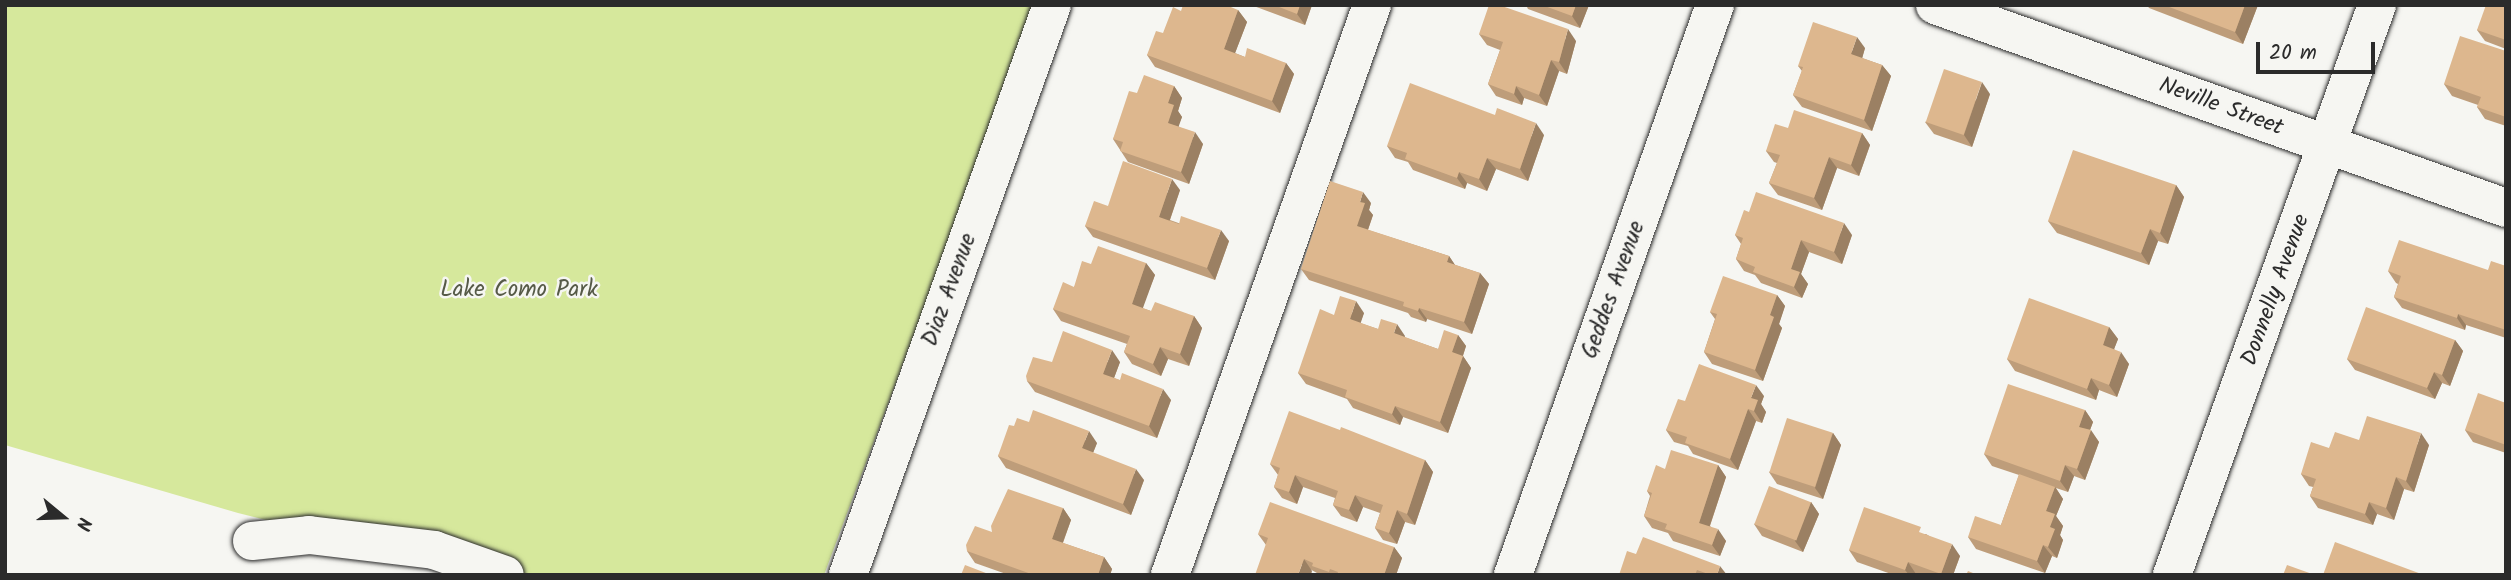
<!DOCTYPE html>
<style>
body{margin:0}
#map{position:relative;width:2511px;height:580px;overflow:hidden;background:#f6f6f2;font-family:Kalam,sans-serif}
div>[style]{position:absolute}
[style*='--x']{left:calc(var(--x)*1px);top:calc(var(--y)*1px);width:calc(var(--w)*1px);rotate:calc(var(--a)*1deg)}
.green>*{inset:0;background:#d6e89c}
.roads{filter:drop-shadow(0 0 2px #2b2b2b) drop-shadow(0 0 2px #2b2b2b)}
.minor>*{height:38px;margin:-19px;padding:0 19px;transform-origin:19px;border-radius:19px;background:#f6f6f2}
.wall>*{inset:0;background:#be9d7a}
.shaded-wall>*{inset:0;background:#9b8063}
.building>*{inset:0;background:#ddb78e;transform-origin:0 0}
span{translate:-50% -50%;white-space:nowrap;text-align:center;line-height:1.15;-webkit-text-stroke:5px #f6f6f2;paint-order:stroke}
.street-label{font-size:23px;color:#2b2b2b}
.park-label{font-size:23px;color:#565a47}
.frame{position:absolute;inset:0;border:7px solid #2b2b2b;pointer-events:none}
.north{position:absolute;left:28px;top:482px;width:70px;height:70px;-webkit-text-stroke:5px #f6f6f2;paint-order:stroke;rotate:109deg;font-size:19px;font-weight:700;line-height:28px;text-align:center;color:#2b2b2b}
.north::after{content:'';display:block;margin:auto;width:24px;height:32px;background:#2b2b2b;clip-path:polygon(50% 0,100% 100%,50% 72%,0 100%)}
.scale{position:absolute;left:2256px;top:42px;width:119px;height:32px;box-sizing:border-box;border:4px solid #2b2b2b;border-top:0;padding-left:9px;font-size:21px;line-height:24px;white-space:nowrap;color:#2b2b2b;-webkit-text-stroke:5px #f6f6f2;paint-order:stroke}
</style>
<div id="map">
<div class="green">
<i style="clip-path:polygon(5px 5px,1033px 5px,949px 241px,824px 575px,486px 575px,238px 513px,5px 445px)"></i>
</div>
<div class="roads">
<div class="minor">
<i style="--x:1935;--y:5;--w:606;--a:19.57"></i>
<i style="--x:252;--y:541;--w:57;--a:-6"></i>
<i style="--x:309;--y:535;--w:126;--a:6.8"></i>
<i style="--x:434;--y:550;--w:75;--a:19.4"></i>
<i style="--x:848;--y:575;--w:605;--a:-70.31"></i>
<i style="--x:1170;--y:575;--w:605;--a:-70.49"></i>
<i style="--x:1513;--y:575;--w:605;--a:-70.49"></i>
<i style="--x:2172;--y:575;--w:606;--a:-70.22"></i>
</div>
</div>
<div class="wall">
<i style="clip-path:polygon(1251px 5px,1312px 5px,1305px 25px)"></i>
<i style="clip-path:polygon(1526px 5px,1589px 5px,1580px 28px,1528px 9px)"></i>
<i style="clip-path:polygon(2147px 5px,2258px 5px,2243px 44px,2149px 8px)"></i>
<i style="clip-path:polygon(2506px 5px,2506px 49px,2485px 41px,2477px 30px)"></i>
<i style="clip-path:polygon(1238px 10px,1247px 22px,1235px 53px,1245px 57px,1286px 63px,1294px 74px,1280px 113px,1155px 67px,1147px 55px,1181px 11px)"></i>
<i style="clip-path:polygon(1479px 34px,1576px 41px,1567px 74px,1559px 71px,1547px 106px,1524px 98px,1522px 105px,1496px 96px,1488px 84px,1500px 50px,1487px 45px)"></i>
<i style="clip-path:polygon(1865px 48px,1862px 58px,1882px 65px,1891px 76px,1872px 131px,1802px 107px,1793px 95px,1802px 71px,1798px 66px)"></i>
<i style="clip-path:polygon(2506px 51px,2506px 126px,2485px 119px,2477px 107px,2478px 105px,2452px 96px,2444px 84px)"></i>
<i style="clip-path:polygon(1174px 86px,1182px 98px,1178px 111px,1182px 117px,1178px 126px,1203px 144px,1189px 184px,1128px 162px,1113px 139px,1137px 93px)"></i>
<i style="clip-path:polygon(1990px 94px,1972px 147px,1934px 134px,1925px 122px)"></i>
<i style="clip-path:polygon(1788px 128px,1862px 133px,1870px 145px,1859px 176px,1837px 168px,1822px 210px,1778px 195px,1769px 183px,1777px 163px,1774px 162px,1766px 151px)"></i>
<i style="clip-path:polygon(1544px 135px,1528px 181px,1496px 169px,1487px 191px,1467px 183px,1465px 189px,1413px 170px,1408px 162px,1395px 158px,1387px 146px)"></i>
<i style="clip-path:polygon(2176px 185px,2184px 197px,2168px 244px,2158px 241px,2149px 265px,2057px 233px,2048px 221px)"></i>
<i style="clip-path:polygon(1180px 190px,1170px 220px,1229px 241px,1215px 280px,1093px 237px,1085px 226px,1108px 206px)"></i>
<i style="clip-path:polygon(1371px 203px,1369px 210px,1373px 215px,1368px 230px,1449px 256px,1455px 265px,1480px 273px,1489px 284px,1472px 334px,1427px 319px,1426px 322px,1411px 317px,1408px 313px,1309px 280px,1301px 269px)"></i>
<i style="clip-path:polygon(1749px 212px,1852px 235px,1842px 264px,1809px 252px,1801px 274px,1808px 284px,1802px 298px,1761px 283px,1755px 275px,1744px 271px,1736px 259px,1741px 244px,1735px 235px)"></i>
<i style="clip-path:polygon(1146px 263px,1155px 275px,1142px 308px,1151px 311px,1194px 316px,1202px 328px,1189px 366px,1168px 359px,1161px 376px,1132px 364px,1124px 352px,1127px 344px,1061px 321px,1053px 309px,1074px 287px,1091px 264px)"></i>
<i style="clip-path:polygon(2506px 266px,2506px 338px,2466px 325px,2465px 330px,2402px 308px,2394px 297px,2398px 284px,2396px 283px,2388px 271px,2488px 270px)"></i>
<i style="clip-path:polygon(1777px 295px,1785px 306px,1779px 324px,1782px 328px,1763px 381px,1712px 364px,1704px 352px,1715px 319px,1710px 312px)"></i>
<i style="clip-path:polygon(1364px 313px,1360px 323px,1378px 329px,1405px 336px,1404px 337px,1438px 349px,1458px 335px,1466px 346px,1463px 356px,1471px 368px,1448px 433px,1403px 417px,1400px 425px,1353px 408px,1347px 399px,1306px 384px,1298px 373px,1334px 315px)"></i>
<i style="clip-path:polygon(2109px 327px,2118px 339px,2114px 349px,2129px 364px,2117px 397px,2099px 390px,2096px 400px,2015px 371px,2007px 359px)"></i>
<i style="clip-path:polygon(2455px 340px,2463px 351px,2450px 386px,2442px 383px,2435px 399px,2355px 370px,2347px 359px)"></i>
<i style="clip-path:polygon(1052px 362px,1120px 362px,1114px 378px,1171px 400px,1157px 438px,1035px 392px,1027px 381px)"></i>
<i style="clip-path:polygon(1764px 396px,1761px 404px,1766px 412px,1762px 423px,1756px 421px,1738px 470px,1693px 454px,1688px 446px,1674px 442px,1666px 430px,1685px 401px)"></i>
<i style="clip-path:polygon(2506px 403px,2506px 453px,2473px 442px,2465px 430px)"></i>
<i style="clip-path:polygon(2085px 410px,2093px 422px,2090px 430px,2099px 442px,2085px 480px,2074px 476px,2068px 492px,2056px 488px,2063px 499px,2056px 516px,2063px 526px,2060px 535px,2063px 540px,2057px 558px,2052px 556px,2045px 573px,1976px 549px,1968px 537px,2001px 525px,2019px 475px,1992px 466px,1984px 454px)"></i>
<i style="clip-path:polygon(1014px 426px,1097px 443px,1093px 453px,1144px 480px,1131px 515px,1006px 468px,998px 456px)"></i>
<i style="clip-path:polygon(1833px 433px,1841px 445px,1823px 499px,1777px 484px,1769px 472px)"></i>
<i style="clip-path:polygon(2359px 440px,2429px 445px,2414px 492px,2404px 489px,2394px 520px,2377px 514px,2373px 525px,2318px 508px,2310px 496px,2313px 487px,2309px 486px,2301px 474px,2329px 448px)"></i>
<i style="clip-path:polygon(1425px 460px,1433px 472px,1415px 525px,1405px 522px,1397px 544px,1383px 540px,1375px 528px,1380px 513px,1363px 507px,1357px 522px,1341px 516px,1333px 505px,1335px 498px,1303px 487px,1297px 504px,1282px 498px,1274px 487px,1278px 475px,1270px 464px)"></i>
<i style="clip-path:polygon(1718px 465px,1726px 477px,1710px 526px,1726px 541px,1720px 556px,1673px 541px,1668px 533px,1652px 528px,1644px 516px,1650px 496px,1647px 491px,1665px 469px)"></i>
<i style="clip-path:polygon(1811px 502px,1819px 514px,1803px 552px,1762px 536px,1754px 524px)"></i>
<i style="clip-path:polygon(1063px 508px,1071px 520px,1063px 543px,1104px 557px,1112px 569px,1110px 575px,1009px 575px,975px 563px,967px 551px,992px 532px)"></i>
<i style="clip-path:polygon(1258px 534px,1394px 547px,1402px 558px,1396px 575px,1318px 575px,1317px 573px,1266px 545px)"></i>
<i style="clip-path:polygon(1926px 534px,1960px 556px,1953px 575px,1894px 575px,1857px 562px,1849px 550px)"></i>
<i style="clip-path:polygon(1636px 554px,1727px 575px,1619px 575px)"></i>
</div>
<div class="shaded-wall">
<i style="clip-path:polygon(1300px 5px,1312px 5px,1305px 25px,1297px 14px)"></i>
<i style="clip-path:polygon(1576px 5px,1589px 5px,1580px 28px,1572px 16px)"></i>
<i style="clip-path:polygon(2245px 5px,2258px 5px,2243px 44px,2235px 32px)"></i>
<i style="clip-path:polygon(1238px 10px,1247px 22px,1232px 61px,1224px 49px)"></i>
<i style="clip-path:polygon(1568px 29px,1576px 41px,1567px 74px,1559px 62px)"></i>
<i style="clip-path:polygon(1857px 37px,1865px 48px,1860px 66px,1851px 54px)"></i>
<i style="clip-path:polygon(1551px 60px,1559px 71px,1547px 106px,1539px 95px)"></i>
<i style="clip-path:polygon(1286px 63px,1294px 74px,1280px 113px,1272px 101px)"></i>
<i style="clip-path:polygon(1882px 65px,1891px 76px,1872px 131px,1864px 120px)"></i>
<i style="clip-path:polygon(1982px 82px,1990px 94px,1972px 147px,1964px 135px)"></i>
<i style="clip-path:polygon(1174px 86px,1182px 98px,1178px 111px,1182px 117px,1176px 134px,1168px 123px,1168px 103px)"></i>
<i style="clip-path:polygon(1516px 86px,1524px 98px,1522px 105px,1514px 94px)"></i>
<i style="clip-path:polygon(1536px 123px,1544px 135px,1528px 181px,1520px 169px)"></i>
<i style="clip-path:polygon(1195px 132px,1203px 144px,1189px 184px,1181px 172px)"></i>
<i style="clip-path:polygon(1862px 133px,1870px 145px,1859px 176px,1851px 165px)"></i>
<i style="clip-path:polygon(1829px 157px,1837px 168px,1822px 210px,1814px 198px)"></i>
<i style="clip-path:polygon(1487px 158px,1496px 169px,1487px 191px,1479px 179px)"></i>
<i style="clip-path:polygon(1459px 172px,1467px 183px,1465px 189px,1457px 178px)"></i>
<i style="clip-path:polygon(1172px 179px,1180px 190px,1167px 228px,1159px 217px)"></i>
<i style="clip-path:polygon(2176px 185px,2184px 197px,2168px 244px,2160px 233px)"></i>
<i style="clip-path:polygon(1363px 192px,1371px 203px,1369px 210px,1373px 215px,1365px 238px,1357px 226px,1360px 202px)"></i>
<i style="clip-path:polygon(1844px 223px,1852px 235px,1842px 264px,1834px 252px)"></i>
<i style="clip-path:polygon(2150px 229px,2158px 241px,2149px 265px,2141px 253px)"></i>
<i style="clip-path:polygon(1221px 230px,1229px 241px,1215px 280px,1207px 268px)"></i>
<i style="clip-path:polygon(1801px 240px,1809px 252px,1801px 274px,1808px 284px,1802px 298px,1794px 287px,1791px 269px)"></i>
<i style="clip-path:polygon(1449px 256px,1457px 268px,1447px 262px)"></i>
<i style="clip-path:polygon(1146px 263px,1155px 275px,1140px 316px,1132px 304px)"></i>
<i style="clip-path:polygon(1480px 273px,1489px 284px,1472px 334px,1464px 322px)"></i>
<i style="clip-path:polygon(1777px 295px,1785px 306px,1779px 324px,1782px 328px,1763px 381px,1755px 370px,1770px 315px)"></i>
<i style="clip-path:polygon(1356px 301px,1364px 313px,1358px 331px,1350px 319px)"></i>
<i style="clip-path:polygon(1419px 308px,1427px 319px,1426px 322px,1418px 311px)"></i>
<i style="clip-path:polygon(2458px 314px,2466px 325px,2465px 330px,2457px 318px)"></i>
<i style="clip-path:polygon(1194px 316px,1202px 328px,1189px 366px,1180px 354px)"></i>
<i style="clip-path:polygon(1397px 324px,1405px 336px,1402px 344px,1394px 333px)"></i>
<i style="clip-path:polygon(2109px 327px,2118px 339px,2111px 357px,2103px 345px)"></i>
<i style="clip-path:polygon(1458px 335px,1466px 346px,1460px 364px,1452px 352px)"></i>
<i style="clip-path:polygon(2455px 340px,2463px 351px,2450px 386px,2442px 375px)"></i>
<i style="clip-path:polygon(1160px 347px,1168px 359px,1161px 376px,1153px 364px)"></i>
<i style="clip-path:polygon(1112px 350px,1120px 362px,1111px 386px,1103px 374px)"></i>
<i style="clip-path:polygon(2121px 352px,2129px 364px,2117px 397px,2109px 385px)"></i>
<i style="clip-path:polygon(1463px 356px,1471px 368px,1448px 433px,1440px 422px)"></i>
<i style="clip-path:polygon(2434px 372px,2442px 383px,2435px 399px,2427px 388px)"></i>
<i style="clip-path:polygon(2091px 378px,2099px 390px,2096px 400px,2087px 389px)"></i>
<i style="clip-path:polygon(1756px 385px,1764px 396px,1761px 404px,1766px 412px,1762px 423px,1754px 411px,1751px 398px)"></i>
<i style="clip-path:polygon(1163px 389px,1171px 400px,1157px 438px,1149px 426px)"></i>
<i style="clip-path:polygon(1395px 406px,1403px 417px,1400px 425px,1392px 414px)"></i>
<i style="clip-path:polygon(1748px 409px,1756px 421px,1738px 470px,1730px 459px)"></i>
<i style="clip-path:polygon(2085px 410px,2093px 422px,2087px 438px,2079px 427px)"></i>
<i style="clip-path:polygon(2091px 430px,2099px 442px,2085px 480px,2077px 469px)"></i>
<i style="clip-path:polygon(1089px 431px,1097px 443px,1090px 460px,1082px 448px)"></i>
<i style="clip-path:polygon(1833px 433px,1841px 445px,1823px 499px,1815px 488px)"></i>
<i style="clip-path:polygon(2421px 433px,2429px 445px,2414px 492px,2406px 481px)"></i>
<i style="clip-path:polygon(1425px 460px,1433px 472px,1415px 525px,1407px 514px)"></i>
<i style="clip-path:polygon(1718px 465px,1726px 477px,1707px 534px,1699px 523px)"></i>
<i style="clip-path:polygon(2065px 465px,2074px 476px,2068px 492px,2060px 481px)"></i>
<i style="clip-path:polygon(1136px 469px,1144px 480px,1131px 515px,1123px 504px)"></i>
<i style="clip-path:polygon(1295px 475px,1303px 487px,1297px 504px,1289px 492px)"></i>
<i style="clip-path:polygon(2396px 477px,2404px 489px,2394px 520px,2386px 508px)"></i>
<i style="clip-path:polygon(2055px 487px,2063px 499px,2056px 516px,2063px 526px,2060px 535px,2063px 540px,2057px 558px,2048px 547px,2050px 527px,2046px 511px)"></i>
<i style="clip-path:polygon(1355px 495px,1363px 507px,1357px 522px,1349px 510px)"></i>
<i style="clip-path:polygon(1811px 502px,1819px 514px,1803px 552px,1795px 541px)"></i>
<i style="clip-path:polygon(2369px 502px,2377px 514px,2373px 525px,2365px 514px)"></i>
<i style="clip-path:polygon(1063px 508px,1071px 520px,1060px 550px,1052px 539px)"></i>
<i style="clip-path:polygon(1397px 510px,1405px 522px,1397px 544px,1389px 533px)"></i>
<i style="clip-path:polygon(1718px 529px,1726px 541px,1720px 556px,1712px 545px)"></i>
<i style="clip-path:polygon(1952px 544px,1960px 556px,1953px 575px,1942px 575px,1941px 574px)"></i>
<i style="clip-path:polygon(2043px 545px,2052px 556px,2045px 573px,2037px 561px)"></i>
<i style="clip-path:polygon(1394px 547px,1402px 558px,1396px 575px,1384px 575px)"></i>
<i style="clip-path:polygon(1104px 557px,1112px 569px,1110px 575px,1098px 575px)"></i>
<i style="clip-path:polygon(1304px 559px,1312px 571px,1311px 575px,1298px 575px)"></i>
<i style="clip-path:polygon(1908px 562px,1916px 574px,1916px 575px,1909px 575px,1905px 570px)"></i>
<i style="clip-path:polygon(1720px 566px,1727px 575px,1717px 575px)"></i>
</div>
<div class="building">
<i style="clip-path:polygon(1183px 5px,1226px 5px,1238px 10px,1224px 49px,1245px 57px,1247px 48px,1286px 63px,1272px 101px,1147px 55px,1156px 31px,1163px 33px,1173px 7px,1181px 11px)"></i>
<i style="clip-path:polygon(1274px 5px,1300px 5px,1297px 14px)"></i>
<i style="clip-path:polygon(1489px 5px,1499px 5px,1568px 29px,1559px 62px,1551px 60px,1539px 95px,1516px 86px,1514px 94px,1488px 84px,1503px 42px,1479px 34px)"></i>
<i style="clip-path:polygon(1542px 5px,1576px 5px,1572px 16px)"></i>
<i style="clip-path:polygon(2164px 5px,2245px 5px,2235px 32px)"></i>
<i style="clip-path:polygon(2486px 5px,2506px 5px,2506px 40px,2477px 30px)"></i>
<i style="clip-path:polygon(1813px 22px,1857px 37px,1851px 54px,1882px 65px,1864px 120px,1793px 95px,1803px 67px,1798px 66px)"></i>
<i style="clip-path:polygon(2460px 36px,2506px 51px,2506px 117px,2477px 107px,2481px 97px,2444px 84px)"></i>
<i style="left:1944px;top:69px;width:40px;height:56px;rotate:19deg"></i>
<i style="clip-path:polygon(1144px 75px,1174px 86px,1168px 103px,1174px 105px,1168px 123px,1195px 132px,1181px 172px,1120px 151px,1123px 142px,1113px 139px,1129px 91px,1137px 93px)"></i>
<i style="clip-path:polygon(1410px 83px,1495px 115px,1497px 108px,1536px 123px,1520px 169px,1487px 158px,1479px 179px,1459px 172px,1457px 178px,1405px 159px,1407px 153px,1387px 146px)"></i>
<i style="clip-path:polygon(1794px 110px,1862px 133px,1851px 165px,1829px 157px,1814px 198px,1769px 183px,1780px 155px,1766px 151px,1775px 124px,1788px 128px)"></i>
<i style="clip-path:polygon(2073px 150px,2176px 185px,2160px 233px,2150px 229px,2141px 253px,2048px 221px)"></i>
<i style="clip-path:polygon(1123px 161px,1172px 179px,1159px 217px,1179px 224px,1181px 216px,1221px 230px,1207px 268px,1085px 226px,1094px 201px,1108px 206px)"></i>
<i style="clip-path:polygon(1330px 181px,1363px 192px,1360px 202px,1365px 203px,1357px 226px,1449px 256px,1447px 262px,1480px 273px,1464px 322px,1419px 308px,1418px 311px,1403px 306px,1404px 302px,1301px 269px)"></i>
<i style="clip-path:polygon(1756px 192px,1844px 223px,1834px 252px,1801px 240px,1791px 269px,1800px 272px,1794px 287px,1753px 272px,1755px 267px,1736px 259px,1743px 238px,1735px 235px,1744px 210px,1749px 212px)"></i>
<i style="clip-path:polygon(2399px 240px,2488px 270px,2491px 261px,2506px 266px,2506px 330px,2458px 314px,2457px 318px,2394px 297px,2401px 276px,2388px 271px)"></i>
<i style="clip-path:polygon(1098px 246px,1146px 263px,1132px 304px,1151px 311px,1155px 302px,1194px 316px,1180px 354px,1160px 347px,1153px 364px,1124px 352px,1130px 336px,1053px 309px,1063px 282px,1074px 287px,1082px 261px,1091px 264px)"></i>
<i style="clip-path:polygon(1723px 276px,1777px 295px,1770px 315px,1774px 317px,1755px 370px,1704px 352px,1717px 314px,1710px 312px)"></i>
<i style="clip-path:polygon(1340px 296px,1356px 301px,1350px 319px,1378px 329px,1381px 319px,1397px 324px,1394px 333px,1438px 349px,1444px 330px,1458px 335px,1452px 352px,1463px 356px,1440px 422px,1395px 406px,1392px 414px,1345px 397px,1347px 390px,1298px 373px,1320px 309px,1334px 315px)"></i>
<i style="clip-path:polygon(2029px 298px,2109px 327px,2103px 345px,2121px 352px,2109px 385px,2091px 378px,2087px 389px,2007px 359px)"></i>
<i style="clip-path:polygon(2366px 307px,2455px 340px,2442px 375px,2434px 372px,2427px 388px,2347px 359px)"></i>
<i style="clip-path:polygon(1063px 331px,1112px 350px,1103px 374px,1120px 380px,1122px 373px,1163px 389px,1149px 426px,1027px 381px,1026px 376px,1033px 357px,1052px 362px)"></i>
<i style="clip-path:polygon(1699px 364px,1756px 385px,1751px 398px,1758px 400px,1754px 411px,1748px 409px,1730px 459px,1685px 443px,1687px 437px,1666px 430px,1678px 399px,1685px 401px)"></i>
<i style="clip-path:polygon(2008px 384px,2085px 410px,2079px 427px,2091px 430px,2077px 469px,2065px 465px,2060px 481px,1984px 454px)"></i>
<i style="clip-path:polygon(2478px 393px,2506px 403px,2506px 445px,2465px 430px)"></i>
<i style="clip-path:polygon(1033px 410px,1089px 431px,1082px 448px,1136px 469px,1123px 504px,998px 456px,1009px 425px,1014px 426px,1017px 418px,1029px 422px)"></i>
<i style="clip-path:polygon(1289px 411px,1340px 430px,1341px 427px,1425px 460px,1407px 514px,1397px 510px,1389px 533px,1375px 528px,1383px 505px,1355px 495px,1349px 510px,1333px 505px,1338px 491px,1295px 475px,1289px 492px,1274px 487px,1280px 468px,1270px 464px)"></i>
<i style="clip-path:polygon(2367px 416px,2421px 433px,2406px 481px,2396px 477px,2386px 508px,2369px 502px,2365px 514px,2310px 496px,2316px 479px,2301px 474px,2311px 442px,2329px 448px,2335px 432px,2359px 440px)"></i>
<i style="left:1787px;top:418px;width:48px;height:57px;rotate:18deg"></i>
<i style="clip-path:polygon(1671px 450px,1718px 465px,1699px 523px,1718px 529px,1712px 545px,1665px 529px,1667px 524px,1644px 516px,1652px 493px,1647px 491px,1656px 465px,1665px 469px)"></i>
<i style="clip-path:polygon(2019px 474px,2055px 487px,2046px 511px,2055px 514px,2050px 527px,2055px 529px,2048px 547px,2043px 545px,2037px 561px,1968px 537px,1975px 516px,2001px 525px)"></i>
<i style="left:1769px;top:486px;width:45px;height:41px;rotate:21deg"></i>
<i style="clip-path:polygon(1008px 489px,1063px 508px,1052px 539px,1104px 557px,1098px 575px,1034px 575px,967px 551px,966px 545px,975px 526px,992px 532px,991px 526px)"></i>
<i style="clip-path:polygon(1270px 502px,1394px 547px,1384px 575px,1337px 575px,1338px 572px,1330px 569px,1329px 572px,1312px 566px,1313px 563px,1304px 559px,1298px 575px,1255px 575px,1268px 538px,1258px 534px)"></i>
<i style="clip-path:polygon(1864px 507px,1921px 527px,1919px 532px,1952px 544px,1941px 574px,1908px 562px,1905px 570px,1849px 550px)"></i>
<i style="clip-path:polygon(1643px 537px,1720px 566px,1717px 575px,1711px 575px,1697px 570px,1695px 575px,1619px 575px,1627px 551px,1636px 554px)"></i>
<i style="clip-path:polygon(2335px 542px,2424px 575px,2323px 575px)"></i>
<i style="clip-path:polygon(965px 565px,991px 575px,961px 575px)"></i>
<i style="clip-path:polygon(2287px 565px,2315px 575px,2283px 575px)"></i>
<i style="clip-path:polygon(1968px 571px,1978px 575px,1966px 575px)"></i>
</div>
<div class="street-label">
<span style="left:2221px;top:107px;rotate:20deg">Neville Street</span>
<span style="left:950px;top:290px;rotate:-70deg">Diaz Avenue</span>
<span style="left:1614px;top:290px;rotate:-70deg">Geddes Avenue</span>
<span style="left:2276px;top:290px;rotate:-70deg">Donnelly Avenue</span>
</div>
<div class="park-label">
<span style="left:519px;top:290px">Lake Como Park</span>
</div>
<div class="frame"></div>
<div class="north">N</div>
<div class="scale">20 m</div>
</div>
